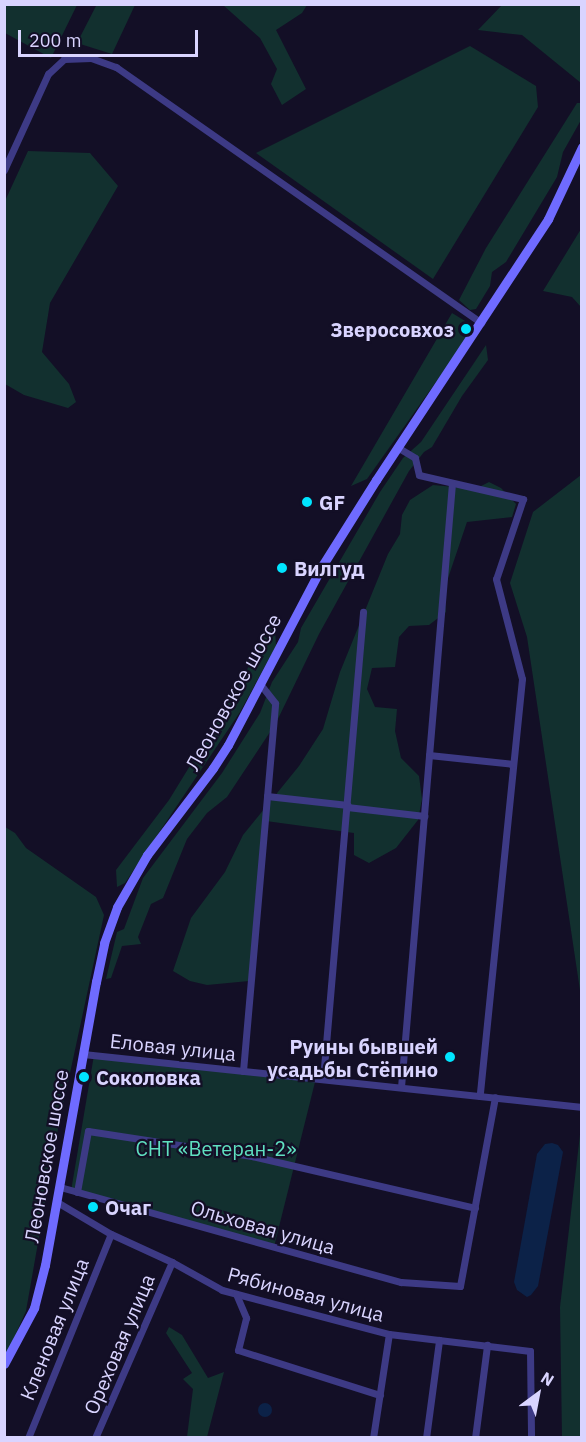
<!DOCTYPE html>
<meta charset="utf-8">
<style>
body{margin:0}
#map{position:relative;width:586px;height:1442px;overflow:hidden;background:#130f26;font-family:"IBM Plex Sans",sans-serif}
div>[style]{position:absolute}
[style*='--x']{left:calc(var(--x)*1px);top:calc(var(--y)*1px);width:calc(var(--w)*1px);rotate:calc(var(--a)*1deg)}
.green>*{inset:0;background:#12302f}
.water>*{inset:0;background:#0c2248}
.round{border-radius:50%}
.street>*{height:7px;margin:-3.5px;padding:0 3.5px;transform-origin:3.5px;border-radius:3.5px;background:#3d3a85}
.secondary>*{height:9px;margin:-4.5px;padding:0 4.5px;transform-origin:4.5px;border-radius:4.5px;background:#6f6bff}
.dots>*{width:16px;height:16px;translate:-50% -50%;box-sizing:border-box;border:3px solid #130f26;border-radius:50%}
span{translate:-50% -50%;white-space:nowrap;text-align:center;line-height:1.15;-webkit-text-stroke:4.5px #130f26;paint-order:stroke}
.poi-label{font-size:20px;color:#d9d4ff;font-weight:700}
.right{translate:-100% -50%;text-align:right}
.left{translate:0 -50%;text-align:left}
.street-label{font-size:20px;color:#d9d4ff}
.park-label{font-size:20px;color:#5fe0c0}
.frame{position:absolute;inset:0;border:6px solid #d9d4ff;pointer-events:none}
.north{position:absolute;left:508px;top:1364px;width:60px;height:60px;-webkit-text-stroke:4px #130f26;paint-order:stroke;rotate:32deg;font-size:16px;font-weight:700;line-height:24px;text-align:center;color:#d9d4ff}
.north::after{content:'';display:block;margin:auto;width:21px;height:27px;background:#d9d4ff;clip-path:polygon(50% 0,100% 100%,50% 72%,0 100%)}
.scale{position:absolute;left:18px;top:30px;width:180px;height:27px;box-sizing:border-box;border:3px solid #d9d4ff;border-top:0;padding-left:8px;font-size:18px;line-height:21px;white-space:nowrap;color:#d9d4ff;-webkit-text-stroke:4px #130f26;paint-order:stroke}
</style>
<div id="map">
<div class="green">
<i style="clip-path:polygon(97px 4px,135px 5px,112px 54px,77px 43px)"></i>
<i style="clip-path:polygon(503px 4px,581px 5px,581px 83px,522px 35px,478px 30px)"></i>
<i style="clip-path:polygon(4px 5px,5px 4px,77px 5px,51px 58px,5px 33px)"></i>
<i style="clip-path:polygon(223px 5px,307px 5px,302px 13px,276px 30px,306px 89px,282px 105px,271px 84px,277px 69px,260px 38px)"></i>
<i style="clip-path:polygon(470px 46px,536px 86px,538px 107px,433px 279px,256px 153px)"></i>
<i style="clip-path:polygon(577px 103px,580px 103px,581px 120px,563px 152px,557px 177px,506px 262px,492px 272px,490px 286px,476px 309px,470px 310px,459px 300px,486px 248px)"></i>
<i style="clip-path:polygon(28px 151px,90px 153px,118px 186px,50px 303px,42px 352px,69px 384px,76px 402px,68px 408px,24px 395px,5px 384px,5px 201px)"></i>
<i style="clip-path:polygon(581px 229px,582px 229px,581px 307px,572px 297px,543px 291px)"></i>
<i style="clip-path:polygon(452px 313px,475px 327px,367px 479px,351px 486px)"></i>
<i style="clip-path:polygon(486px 345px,488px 360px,462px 396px,432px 447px,424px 452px,409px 471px,319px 634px,276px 723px,227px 797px,207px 813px,187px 839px,163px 898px,151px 904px,138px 937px,141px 944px,122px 946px,111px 978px,106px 979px,117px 932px,124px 929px,143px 878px,222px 773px,260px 713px,272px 682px,298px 642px,301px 628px,380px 492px,403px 458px,421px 442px)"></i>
<i style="clip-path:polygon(581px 475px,581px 997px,527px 637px,510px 583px,533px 512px)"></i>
<i style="clip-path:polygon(489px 482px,501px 488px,516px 504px,512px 517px,467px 522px,444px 590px,446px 612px,429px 625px,409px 626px,399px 637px,395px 667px,372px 668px,367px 689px,375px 707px,397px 709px,395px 731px,401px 758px,419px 776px,422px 799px,418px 820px,396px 848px,369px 863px,354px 855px,354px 833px,266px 821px,249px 981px,207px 985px,190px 981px,173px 971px,191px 918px,225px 872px,243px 835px,299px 766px,323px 729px,340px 672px,388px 554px,400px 534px,402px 515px,410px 500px,433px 485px,475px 489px)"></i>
<i style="clip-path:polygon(270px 625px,275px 628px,276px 646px,240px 712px,125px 883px,117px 887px,116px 870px,169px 800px,237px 689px)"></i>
<i style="clip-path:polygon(5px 827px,15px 833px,26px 848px,96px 897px,104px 915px,58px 1129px,26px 1311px,5px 1358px)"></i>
<i style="clip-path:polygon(94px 1055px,316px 1078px,274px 1247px,71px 1191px)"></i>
<i style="clip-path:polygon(581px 1126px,581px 1437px,562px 1437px,560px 1307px)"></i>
<i style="clip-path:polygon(169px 1327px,182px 1335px,208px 1378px,224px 1372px,207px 1437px,187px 1437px,193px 1389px,183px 1379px,192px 1373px,166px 1333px)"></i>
</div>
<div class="water">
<i style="clip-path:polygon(552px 1143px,558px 1145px,563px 1152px,538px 1286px,531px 1295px,527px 1297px,517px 1290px,514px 1282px,537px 1154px,545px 1144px)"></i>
<i class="round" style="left:258px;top:1403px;width:14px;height:14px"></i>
</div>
<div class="street">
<i style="--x:4;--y:170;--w:106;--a:-65.4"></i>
<i style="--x:48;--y:74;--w:22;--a:-43"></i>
<i style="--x:64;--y:59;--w:27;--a:-2"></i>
<i style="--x:91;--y:58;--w:27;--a:20"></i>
<i style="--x:116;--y:67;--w:446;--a:35"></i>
<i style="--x:397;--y:447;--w:21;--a:31"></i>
<i style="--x:415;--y:458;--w:17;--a:77"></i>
<i style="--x:419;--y:475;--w:107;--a:13"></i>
<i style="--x:523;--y:499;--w:84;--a:108.6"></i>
<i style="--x:496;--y:579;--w:103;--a:75.4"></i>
<i style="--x:522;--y:679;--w:419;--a:95.8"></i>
<i style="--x:429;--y:755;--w:84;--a:6.1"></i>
<i style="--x:267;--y:796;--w:81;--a:6.4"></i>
<i style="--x:347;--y:807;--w:78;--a:6.7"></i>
<i style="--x:83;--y:1054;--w:502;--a:6.06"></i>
<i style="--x:243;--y:1071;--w:369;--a:-85"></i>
<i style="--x:275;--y:703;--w:23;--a:-128"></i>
<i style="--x:323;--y:1079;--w:469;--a:-85.1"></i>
<i style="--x:401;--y:1087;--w:606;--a:-85.17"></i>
<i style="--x:60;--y:1187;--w:354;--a:15.6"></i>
<i style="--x:401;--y:1282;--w:59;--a:3.9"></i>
<i style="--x:460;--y:1286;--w:192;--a:-79.5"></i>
<i style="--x:77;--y:1192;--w:62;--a:-79.8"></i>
<i style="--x:88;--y:1131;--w:166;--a:8.7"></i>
<i style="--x:252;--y:1156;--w:229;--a:13.1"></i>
<i style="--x:57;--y:1202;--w:63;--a:30.7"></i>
<i style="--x:111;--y:1234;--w:67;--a:24.7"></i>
<i style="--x:172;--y:1262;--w:57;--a:29.2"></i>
<i style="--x:222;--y:1290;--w:173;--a:14.8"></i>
<i style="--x:389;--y:1334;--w:142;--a:6.9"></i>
<i style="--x:530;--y:1351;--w:87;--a:89.3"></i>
<i style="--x:236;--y:1294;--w:26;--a:67"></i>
<i style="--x:246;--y:1318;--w:33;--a:104"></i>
<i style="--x:238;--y:1350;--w:149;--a:17.6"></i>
<i style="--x:28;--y:1438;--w:220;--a:-67.9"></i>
<i style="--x:95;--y:1438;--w:192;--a:-66.4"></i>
<i style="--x:373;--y:1438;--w:105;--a:-81.3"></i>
<i style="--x:426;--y:1438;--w:99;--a:-82.4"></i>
<i style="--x:475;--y:1438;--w:94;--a:-82.6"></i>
</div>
<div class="secondary">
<i style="--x:4;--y:1364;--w:64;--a:-61.8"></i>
<i style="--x:34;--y:1308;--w:44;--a:-75.7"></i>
<i style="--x:45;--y:1265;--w:288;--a:-79.8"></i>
<i style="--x:96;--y:982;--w:40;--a:-78"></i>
<i style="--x:104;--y:943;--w:38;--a:-70"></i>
<i style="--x:117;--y:907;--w:60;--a:-60"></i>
<i style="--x:147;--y:855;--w:109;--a:-52.8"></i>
<i style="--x:213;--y:768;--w:27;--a:-57"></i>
<i style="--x:228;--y:745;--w:202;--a:-62.3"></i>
<i style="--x:322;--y:566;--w:102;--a:-57.9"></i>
<i style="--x:376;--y:480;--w:313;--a:-56.6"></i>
<i style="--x:548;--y:219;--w:80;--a:-64.7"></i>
</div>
<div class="dots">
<i style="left:466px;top:329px;background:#00e5ff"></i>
<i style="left:307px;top:502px;background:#00e5ff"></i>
<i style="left:282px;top:568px;background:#00e5ff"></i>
<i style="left:450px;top:1057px;background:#00e5ff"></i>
<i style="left:84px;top:1077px;background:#00e5ff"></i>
<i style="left:93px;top:1207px;background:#00e5ff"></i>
</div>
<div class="poi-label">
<span class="right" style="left:454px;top:329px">Зверосовхоз</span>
<span class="left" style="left:319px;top:502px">GF</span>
<span class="left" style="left:294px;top:568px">Вилгуд</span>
<span class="right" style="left:438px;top:1058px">Руины бывшей<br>усадьбы Стёпино</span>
<span class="left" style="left:96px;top:1077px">Соколовка</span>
<span class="left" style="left:105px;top:1207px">Очаг</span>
</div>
<div class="street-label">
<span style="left:233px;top:692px;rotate:-61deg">Леоновское шоссе</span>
<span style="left:173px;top:1047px;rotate:6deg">Еловая улица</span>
<span style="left:46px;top:1156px;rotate:-80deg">Леоновское шоссе</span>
<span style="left:263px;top:1227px;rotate:16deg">Ольховая улица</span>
<span style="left:306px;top:1294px;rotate:15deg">Рябиновая улица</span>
<span style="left:54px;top:1329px;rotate:-68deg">Кленовая улица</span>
<span style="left:119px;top:1344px;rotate:-67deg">Ореховая улица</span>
</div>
<div class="park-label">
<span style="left:216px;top:1148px">СНТ «Ветеран-2»</span>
</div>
<div class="frame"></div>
<div class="north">N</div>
<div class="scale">200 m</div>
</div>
